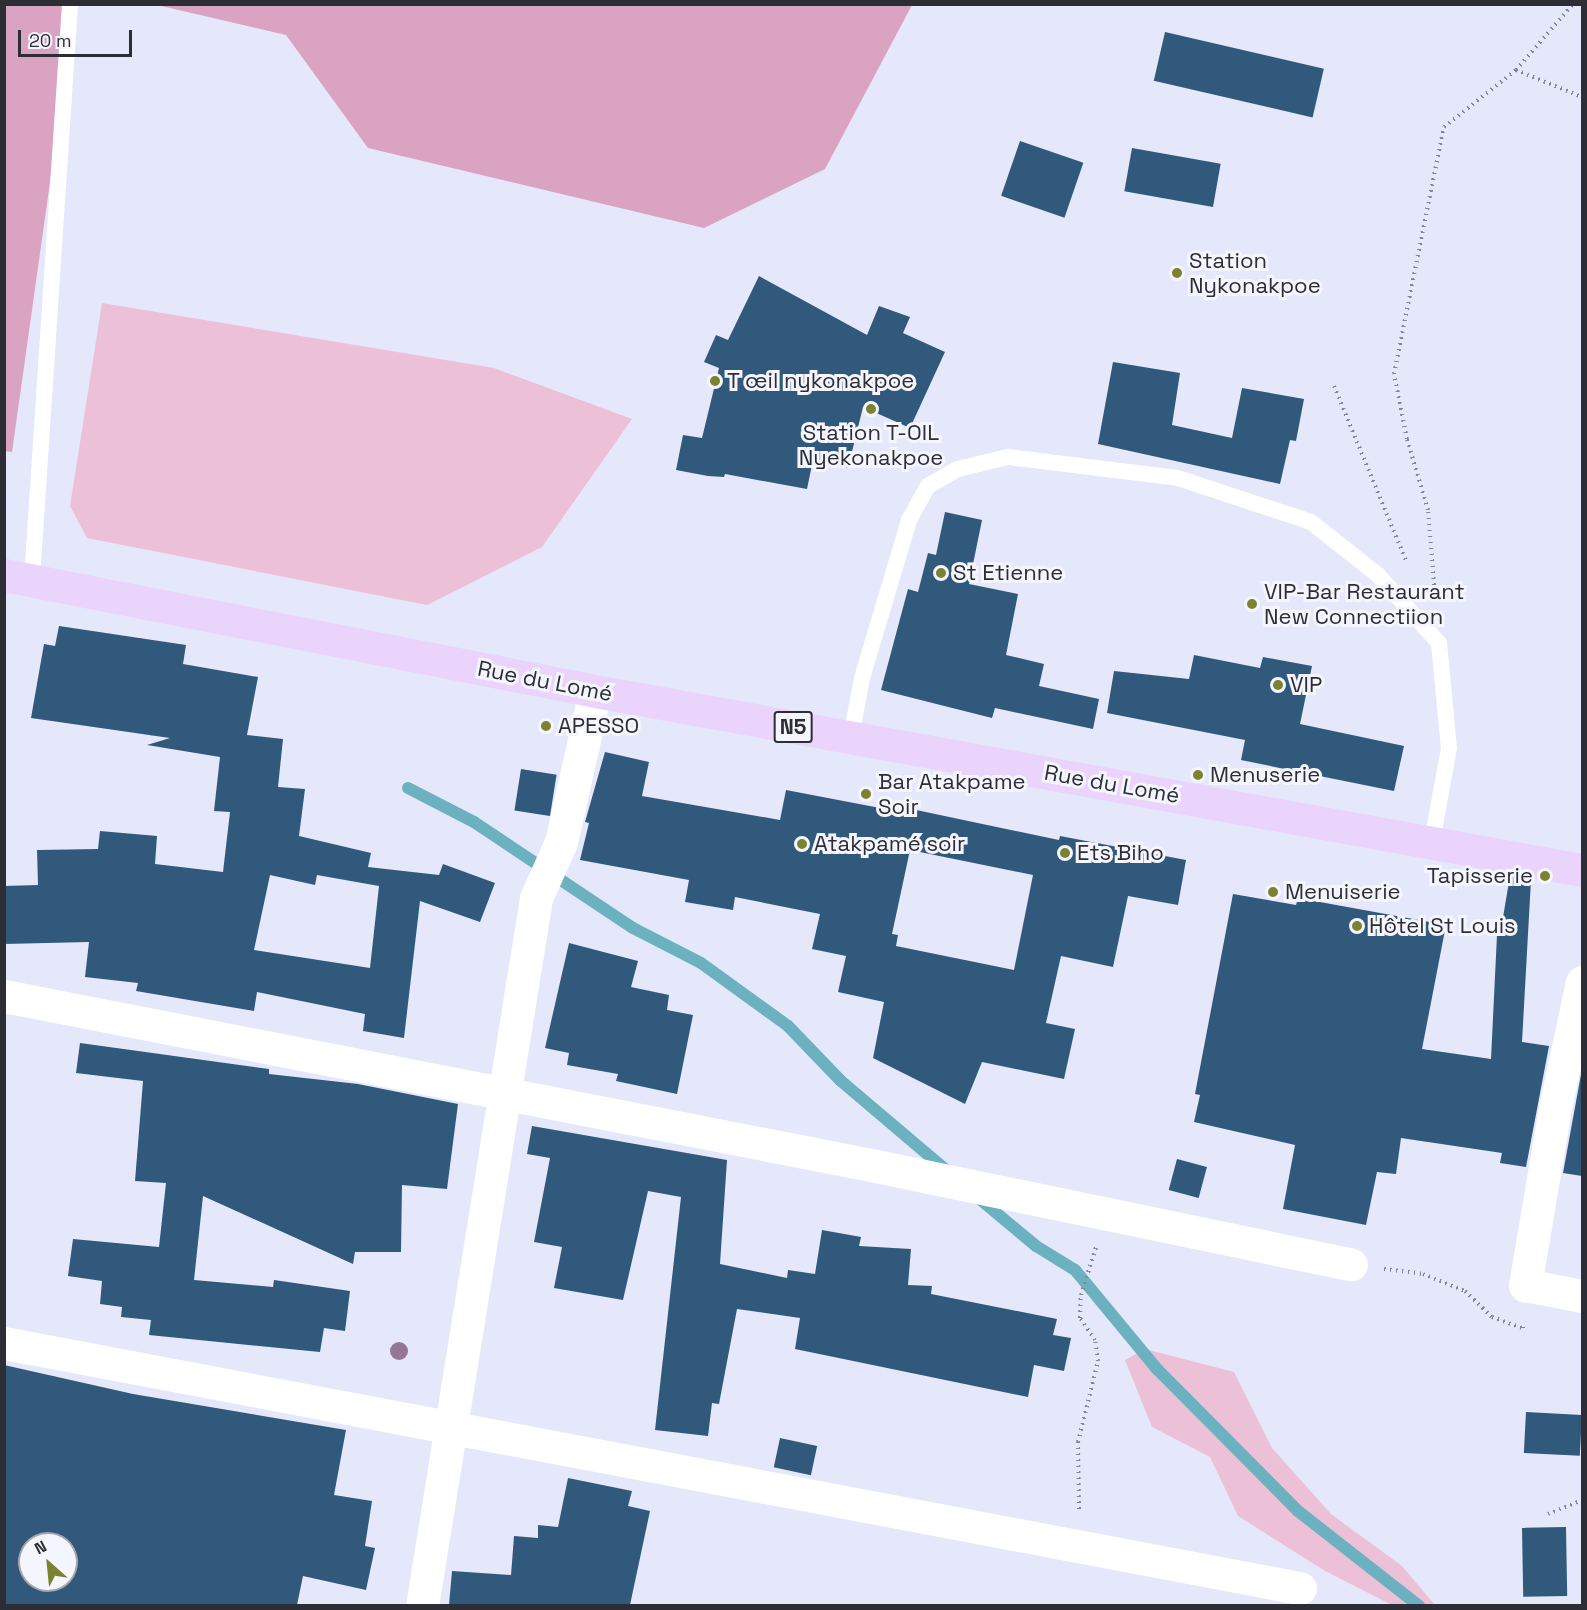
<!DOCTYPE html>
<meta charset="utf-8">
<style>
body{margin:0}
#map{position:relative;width:1587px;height:1610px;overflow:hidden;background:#e5e8fa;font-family:"Space Grotesk",sans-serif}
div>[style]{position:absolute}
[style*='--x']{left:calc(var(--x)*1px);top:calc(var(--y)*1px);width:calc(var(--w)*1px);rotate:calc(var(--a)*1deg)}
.green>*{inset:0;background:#ecc1d8}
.forest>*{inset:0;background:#d9a3c1}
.stream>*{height:12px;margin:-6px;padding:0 6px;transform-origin:6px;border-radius:6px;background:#6bb1c0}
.building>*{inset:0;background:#30597c;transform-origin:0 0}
.path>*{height:4px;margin-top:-2px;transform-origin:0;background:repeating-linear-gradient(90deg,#848692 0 1.5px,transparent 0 6px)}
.lane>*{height:16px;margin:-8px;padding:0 8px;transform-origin:8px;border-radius:8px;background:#fff}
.street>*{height:33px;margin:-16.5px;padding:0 16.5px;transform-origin:16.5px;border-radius:16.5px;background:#fff}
.primary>*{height:33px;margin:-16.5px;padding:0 16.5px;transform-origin:16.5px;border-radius:16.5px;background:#ebd4fb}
.trees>*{width:18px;height:18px;margin:-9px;border-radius:50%;background:#977694}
.dots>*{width:16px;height:16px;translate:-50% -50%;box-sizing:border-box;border:3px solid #f4f5fd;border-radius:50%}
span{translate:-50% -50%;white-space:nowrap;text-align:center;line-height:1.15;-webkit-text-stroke:6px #f4f5fd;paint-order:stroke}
.shield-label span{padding:2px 4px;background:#f4f5fd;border:2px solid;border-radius:4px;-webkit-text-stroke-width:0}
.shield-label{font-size:21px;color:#2d2e35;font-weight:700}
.poi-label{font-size:22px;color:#2d2e35}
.left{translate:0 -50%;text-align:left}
.right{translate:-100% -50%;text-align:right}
.street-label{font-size:22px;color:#2d2e35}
.frame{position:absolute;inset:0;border:6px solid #2d2e35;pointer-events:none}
.north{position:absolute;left:18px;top:1532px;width:60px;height:60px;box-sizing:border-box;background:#f4f5fd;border:2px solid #a4a5ad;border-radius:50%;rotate:333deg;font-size:16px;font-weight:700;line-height:24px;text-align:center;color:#2d2e35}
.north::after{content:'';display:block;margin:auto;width:21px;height:27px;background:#7b8330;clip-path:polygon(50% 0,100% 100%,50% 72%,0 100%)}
.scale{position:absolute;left:18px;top:30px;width:114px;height:27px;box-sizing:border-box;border:3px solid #2d2e35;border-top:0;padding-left:8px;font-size:18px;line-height:21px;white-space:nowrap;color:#2d2e35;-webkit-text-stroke:4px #f4f5fd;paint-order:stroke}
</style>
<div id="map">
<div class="green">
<i style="clip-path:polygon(102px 303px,494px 368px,632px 419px,542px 547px,427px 605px,87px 538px,70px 506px)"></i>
<i style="clip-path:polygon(1145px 1349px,1234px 1372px,1272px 1448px,1331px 1514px,1402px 1566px,1435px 1605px,1392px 1605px,1325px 1571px,1238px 1516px,1210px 1457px,1152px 1427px,1125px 1360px)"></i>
</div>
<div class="forest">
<i style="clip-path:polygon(5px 5px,75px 5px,12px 452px,5px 451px)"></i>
<i style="clip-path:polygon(157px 5px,912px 5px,825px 169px,704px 228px,368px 148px,286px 35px)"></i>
</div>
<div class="stream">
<i style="--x:408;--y:788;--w:74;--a:27.3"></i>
<i style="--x:474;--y:822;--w:191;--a:33.7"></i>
<i style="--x:633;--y:928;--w:76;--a:27.2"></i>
<i style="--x:701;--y:963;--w:107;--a:35.9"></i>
<i style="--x:788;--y:1026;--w:76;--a:46.1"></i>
<i style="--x:841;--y:1081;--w:139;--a:40.3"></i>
<i style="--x:976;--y:1196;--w:78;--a:39.8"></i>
<i style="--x:1036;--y:1246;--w:46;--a:31.6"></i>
<i style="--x:1075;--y:1270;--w:129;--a:50.4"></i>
<i style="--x:1157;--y:1369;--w:200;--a:45.2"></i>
<i style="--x:1298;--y:1511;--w:154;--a:38.1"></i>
</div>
<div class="building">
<i style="left:1165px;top:32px;width:163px;height:50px;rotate:13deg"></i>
<i style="left:1020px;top:141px;width:67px;height:58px;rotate:19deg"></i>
<i style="left:1132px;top:148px;width:90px;height:44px;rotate:10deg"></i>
<i style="clip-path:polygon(759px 276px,867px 335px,879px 306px,910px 317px,903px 333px,945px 352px,910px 428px,863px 407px,848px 468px,813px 460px,807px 489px,725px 474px,724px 477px,708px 476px,676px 470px,683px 435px,702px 438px,719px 368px,704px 362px,716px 335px,728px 340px)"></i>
<i style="clip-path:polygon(1113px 362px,1180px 373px,1172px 425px,1232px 438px,1242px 388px,1304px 399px,1296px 441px,1290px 440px,1280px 484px,1098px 444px)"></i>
<i style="clip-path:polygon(945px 512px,982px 520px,969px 584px,1018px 594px,1006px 655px,1044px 664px,1039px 686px,1099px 699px,1093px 729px,995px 708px,992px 718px,881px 690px,908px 589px,918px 592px,928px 553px,936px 555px)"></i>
<i style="clip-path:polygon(evenodd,59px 626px,186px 645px,183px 664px,258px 677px,247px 735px,283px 739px,278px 787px,305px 789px,299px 836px,371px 853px,368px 867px,439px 875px,443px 864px,495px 883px,480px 922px,420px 901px,404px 1038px,363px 1031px,365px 1014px,257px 992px,254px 1011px,136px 991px,138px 983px,85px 977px,89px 942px,4px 944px,4px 886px,38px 885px,37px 850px,98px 849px,100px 831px,157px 836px,155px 864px,223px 872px,230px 812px,214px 811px,220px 757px,147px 745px,170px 738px,31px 718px,44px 644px,55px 646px,59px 626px,270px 875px,315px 885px,317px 875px,379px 886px,370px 968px,254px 950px,270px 875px)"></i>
<i style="clip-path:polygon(1194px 655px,1260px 668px,1263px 657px,1312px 666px,1300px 724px,1404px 746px,1394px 791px,1241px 760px,1245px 740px,1107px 713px,1114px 671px,1189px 679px)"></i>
<i style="clip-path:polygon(evenodd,605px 752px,649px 762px,642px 796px,780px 820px,786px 790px,901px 812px,902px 807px,1059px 840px,1060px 836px,1186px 860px,1178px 905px,1128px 896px,1113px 967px,1061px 956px,1046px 1023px,1075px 1029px,1064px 1079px,982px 1062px,965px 1104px,873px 1058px,884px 1002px,838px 992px,846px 956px,812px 949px,820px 914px,735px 897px,733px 910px,685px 902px,689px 880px,580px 860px,589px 823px,585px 822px,605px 752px,910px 850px,1033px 875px,1014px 970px,896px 946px,898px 935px,892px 934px,910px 850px)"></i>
<i style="left:521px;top:769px;width:36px;height:42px;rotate:9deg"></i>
<i style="clip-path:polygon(1510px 876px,1531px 880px,1522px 1042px,1549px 1046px,1526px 1167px,1500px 1163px,1502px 1153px,1401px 1138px,1396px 1174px,1377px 1172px,1366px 1225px,1283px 1209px,1295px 1145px,1194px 1122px,1200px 1095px,1195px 1094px,1233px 894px,1296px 905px,1298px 898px,1446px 925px,1422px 1049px,1491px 1059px,1497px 935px,1500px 935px)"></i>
<i style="clip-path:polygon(569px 943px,638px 961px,631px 987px,669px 995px,667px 1010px,693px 1015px,677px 1094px,616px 1081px,618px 1074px,567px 1065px,569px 1053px,545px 1048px)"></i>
<i style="clip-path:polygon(80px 1043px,269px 1069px,269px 1074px,358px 1084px,458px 1104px,447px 1189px,402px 1185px,401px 1252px,355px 1252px,353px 1264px,203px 1196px,194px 1280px,273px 1287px,274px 1280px,350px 1291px,345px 1331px,324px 1328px,320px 1352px,149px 1335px,151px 1320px,121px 1317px,122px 1307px,100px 1304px,102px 1281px,68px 1276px,73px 1239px,159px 1247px,166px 1183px,135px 1181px,143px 1081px,76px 1073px)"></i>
<i style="clip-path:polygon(1582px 1069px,1582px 1176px,1563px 1173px)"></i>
<i style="clip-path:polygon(532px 1126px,727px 1160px,720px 1264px,787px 1278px,788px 1270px,815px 1274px,822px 1230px,861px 1237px,859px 1246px,911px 1249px,908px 1285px,932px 1286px,931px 1294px,1057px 1319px,1053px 1335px,1071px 1338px,1064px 1371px,1034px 1365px,1028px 1397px,795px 1349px,800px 1318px,737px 1309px,719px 1404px,712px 1403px,708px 1436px,655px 1430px,681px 1197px,648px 1191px,623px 1300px,554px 1288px,562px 1247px,534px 1242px,550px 1158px,527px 1154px)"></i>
<i style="left:1177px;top:1159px;width:31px;height:32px;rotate:15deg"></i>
<i style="clip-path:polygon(evenodd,4px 1365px,133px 1394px,346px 1430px,334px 1495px,372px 1501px,365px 1546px,375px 1548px,366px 1590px,303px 1576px,297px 1605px,4px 1605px,4px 1365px,30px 1544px,66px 1544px,66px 1580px,30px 1580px,30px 1544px)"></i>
<i style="left:1526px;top:1412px;width:56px;height:41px;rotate:3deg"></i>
<i style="left:780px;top:1438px;width:38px;height:30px;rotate:12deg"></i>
<i style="clip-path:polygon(568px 1478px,632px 1491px,628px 1506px,650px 1511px,630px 1605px,449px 1605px,452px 1571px,511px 1575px,514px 1536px,538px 1538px,538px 1525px,558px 1527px)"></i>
<i style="left:1566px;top:1527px;width:69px;height:44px;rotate:89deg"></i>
</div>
<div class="path">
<i style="--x:1516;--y:70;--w:71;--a:22.2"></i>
<i style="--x:1334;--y:386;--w:189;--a:67.6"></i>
<i style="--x:1435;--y:597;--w:87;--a:-94.6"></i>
<i style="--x:1428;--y:510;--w:74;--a:-106.5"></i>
<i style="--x:1407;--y:439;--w:66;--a:-101.3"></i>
<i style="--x:1394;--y:374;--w:252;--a:-78.6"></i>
<i style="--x:1444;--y:127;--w:92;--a:-38.4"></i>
<i style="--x:1516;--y:70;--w:87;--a:-49.2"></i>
<i style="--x:1384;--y:1269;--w:39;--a:7"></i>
<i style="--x:1423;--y:1274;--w:45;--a:22"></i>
<i style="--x:1465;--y:1291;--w:37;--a:44"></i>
<i style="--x:1492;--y:1317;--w:33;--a:20"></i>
<i style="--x:1523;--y:1328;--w:6;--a:-90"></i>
<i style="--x:1079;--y:1509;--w:67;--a:-90.9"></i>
<i style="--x:1078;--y:1442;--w:83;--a:-76.1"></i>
<i style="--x:1098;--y:1361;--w:21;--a:-98"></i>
<i style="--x:1095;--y:1340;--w:27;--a:-124"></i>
<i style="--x:1080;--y:1318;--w:23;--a:-88"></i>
<i style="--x:1081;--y:1295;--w:50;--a:-72.6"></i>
<i style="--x:1548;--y:1514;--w:37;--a:-22"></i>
</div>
<div class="lane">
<i style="--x:32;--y:579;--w:576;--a:-86.22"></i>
<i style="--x:851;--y:737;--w:60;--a:-79.4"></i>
<i style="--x:862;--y:678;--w:165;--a:-73.4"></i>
<i style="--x:909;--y:520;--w:39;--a:-61"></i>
<i style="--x:928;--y:486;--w:34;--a:-30"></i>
<i style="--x:958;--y:469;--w:51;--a:-13.5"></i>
<i style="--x:1008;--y:457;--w:171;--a:7"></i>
<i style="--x:1178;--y:478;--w:140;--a:18.3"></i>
<i style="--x:1311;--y:522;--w:85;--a:38.3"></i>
<i style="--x:1378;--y:575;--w:91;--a:48.1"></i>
<i style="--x:1439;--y:643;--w:105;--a:84.6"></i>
<i style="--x:1449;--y:748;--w:96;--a:100.3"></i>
</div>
<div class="street">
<i style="--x:1582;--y:982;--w:129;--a:102.1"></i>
<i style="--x:1555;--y:1108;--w:180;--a:99.6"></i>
<i style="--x:1525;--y:1285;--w:58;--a:10.9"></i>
<i style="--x:4;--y:996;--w:883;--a:11.03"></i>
<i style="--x:871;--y:1165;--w:490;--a:11.7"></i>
<i style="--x:4;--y:1343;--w:1319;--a:10.71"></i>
<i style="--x:422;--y:1606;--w:717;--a:-80.85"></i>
<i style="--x:536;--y:898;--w:61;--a:-65.9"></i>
<i style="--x:561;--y:842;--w:155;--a:-77.3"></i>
</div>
<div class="primary">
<i style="--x:4;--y:575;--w:602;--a:11.1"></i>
<i style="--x:595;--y:691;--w:1003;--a:10.28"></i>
</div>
<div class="trees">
<i style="left:399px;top:1351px"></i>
</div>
<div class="dots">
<i style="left:1177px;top:273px;background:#7b8330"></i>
<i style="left:715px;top:381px;background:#7b8330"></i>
<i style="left:871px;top:409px;background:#7b8330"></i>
<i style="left:941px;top:573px;background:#7b8330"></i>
<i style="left:1252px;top:604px;background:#7b8330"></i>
<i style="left:1278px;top:685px;background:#7b8330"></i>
<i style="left:546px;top:726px;background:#7b8330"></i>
<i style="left:1198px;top:775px;background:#7b8330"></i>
<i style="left:866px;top:794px;background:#7b8330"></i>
<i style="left:802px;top:844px;background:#7b8330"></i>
<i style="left:1065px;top:853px;background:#7b8330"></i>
<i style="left:1545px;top:876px;background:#7b8330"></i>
<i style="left:1273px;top:892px;background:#7b8330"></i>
<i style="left:1357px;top:926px;background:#7b8330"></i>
</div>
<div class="shield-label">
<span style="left:793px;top:727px">N5</span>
</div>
<div class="poi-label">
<span class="left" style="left:1189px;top:273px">Station<br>Nykonakpoe</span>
<span class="left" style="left:727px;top:381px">T œil nykonakpoe</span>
<span style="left:871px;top:445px">Station T-OIL<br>Nyekonakpoe</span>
<span class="left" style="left:953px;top:573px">St Etienne</span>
<span class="left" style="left:1264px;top:604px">VIP-Bar Restaurant<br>New Connectiion</span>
<span class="left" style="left:1290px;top:685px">VIP</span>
<span class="left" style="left:558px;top:726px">APESSO</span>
<span class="left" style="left:1210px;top:775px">Menuserie</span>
<span class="left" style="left:878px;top:794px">Bar Atakpame<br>Soir</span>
<span class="left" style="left:814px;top:844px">Atakpamé soir</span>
<span class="left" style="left:1077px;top:853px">Ets Biho</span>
<span class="right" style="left:1533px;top:876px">Tapisserie</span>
<span class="left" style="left:1285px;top:892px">Menuiserie</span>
<span class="left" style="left:1369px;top:926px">Hôtel St Louis</span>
</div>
<div class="street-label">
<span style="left:545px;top:681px;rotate:11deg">Rue du Lomé</span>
<span style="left:1112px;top:784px;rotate:10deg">Rue du Lomé</span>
</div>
<div class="frame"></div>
<div class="north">N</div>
<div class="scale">20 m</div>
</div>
